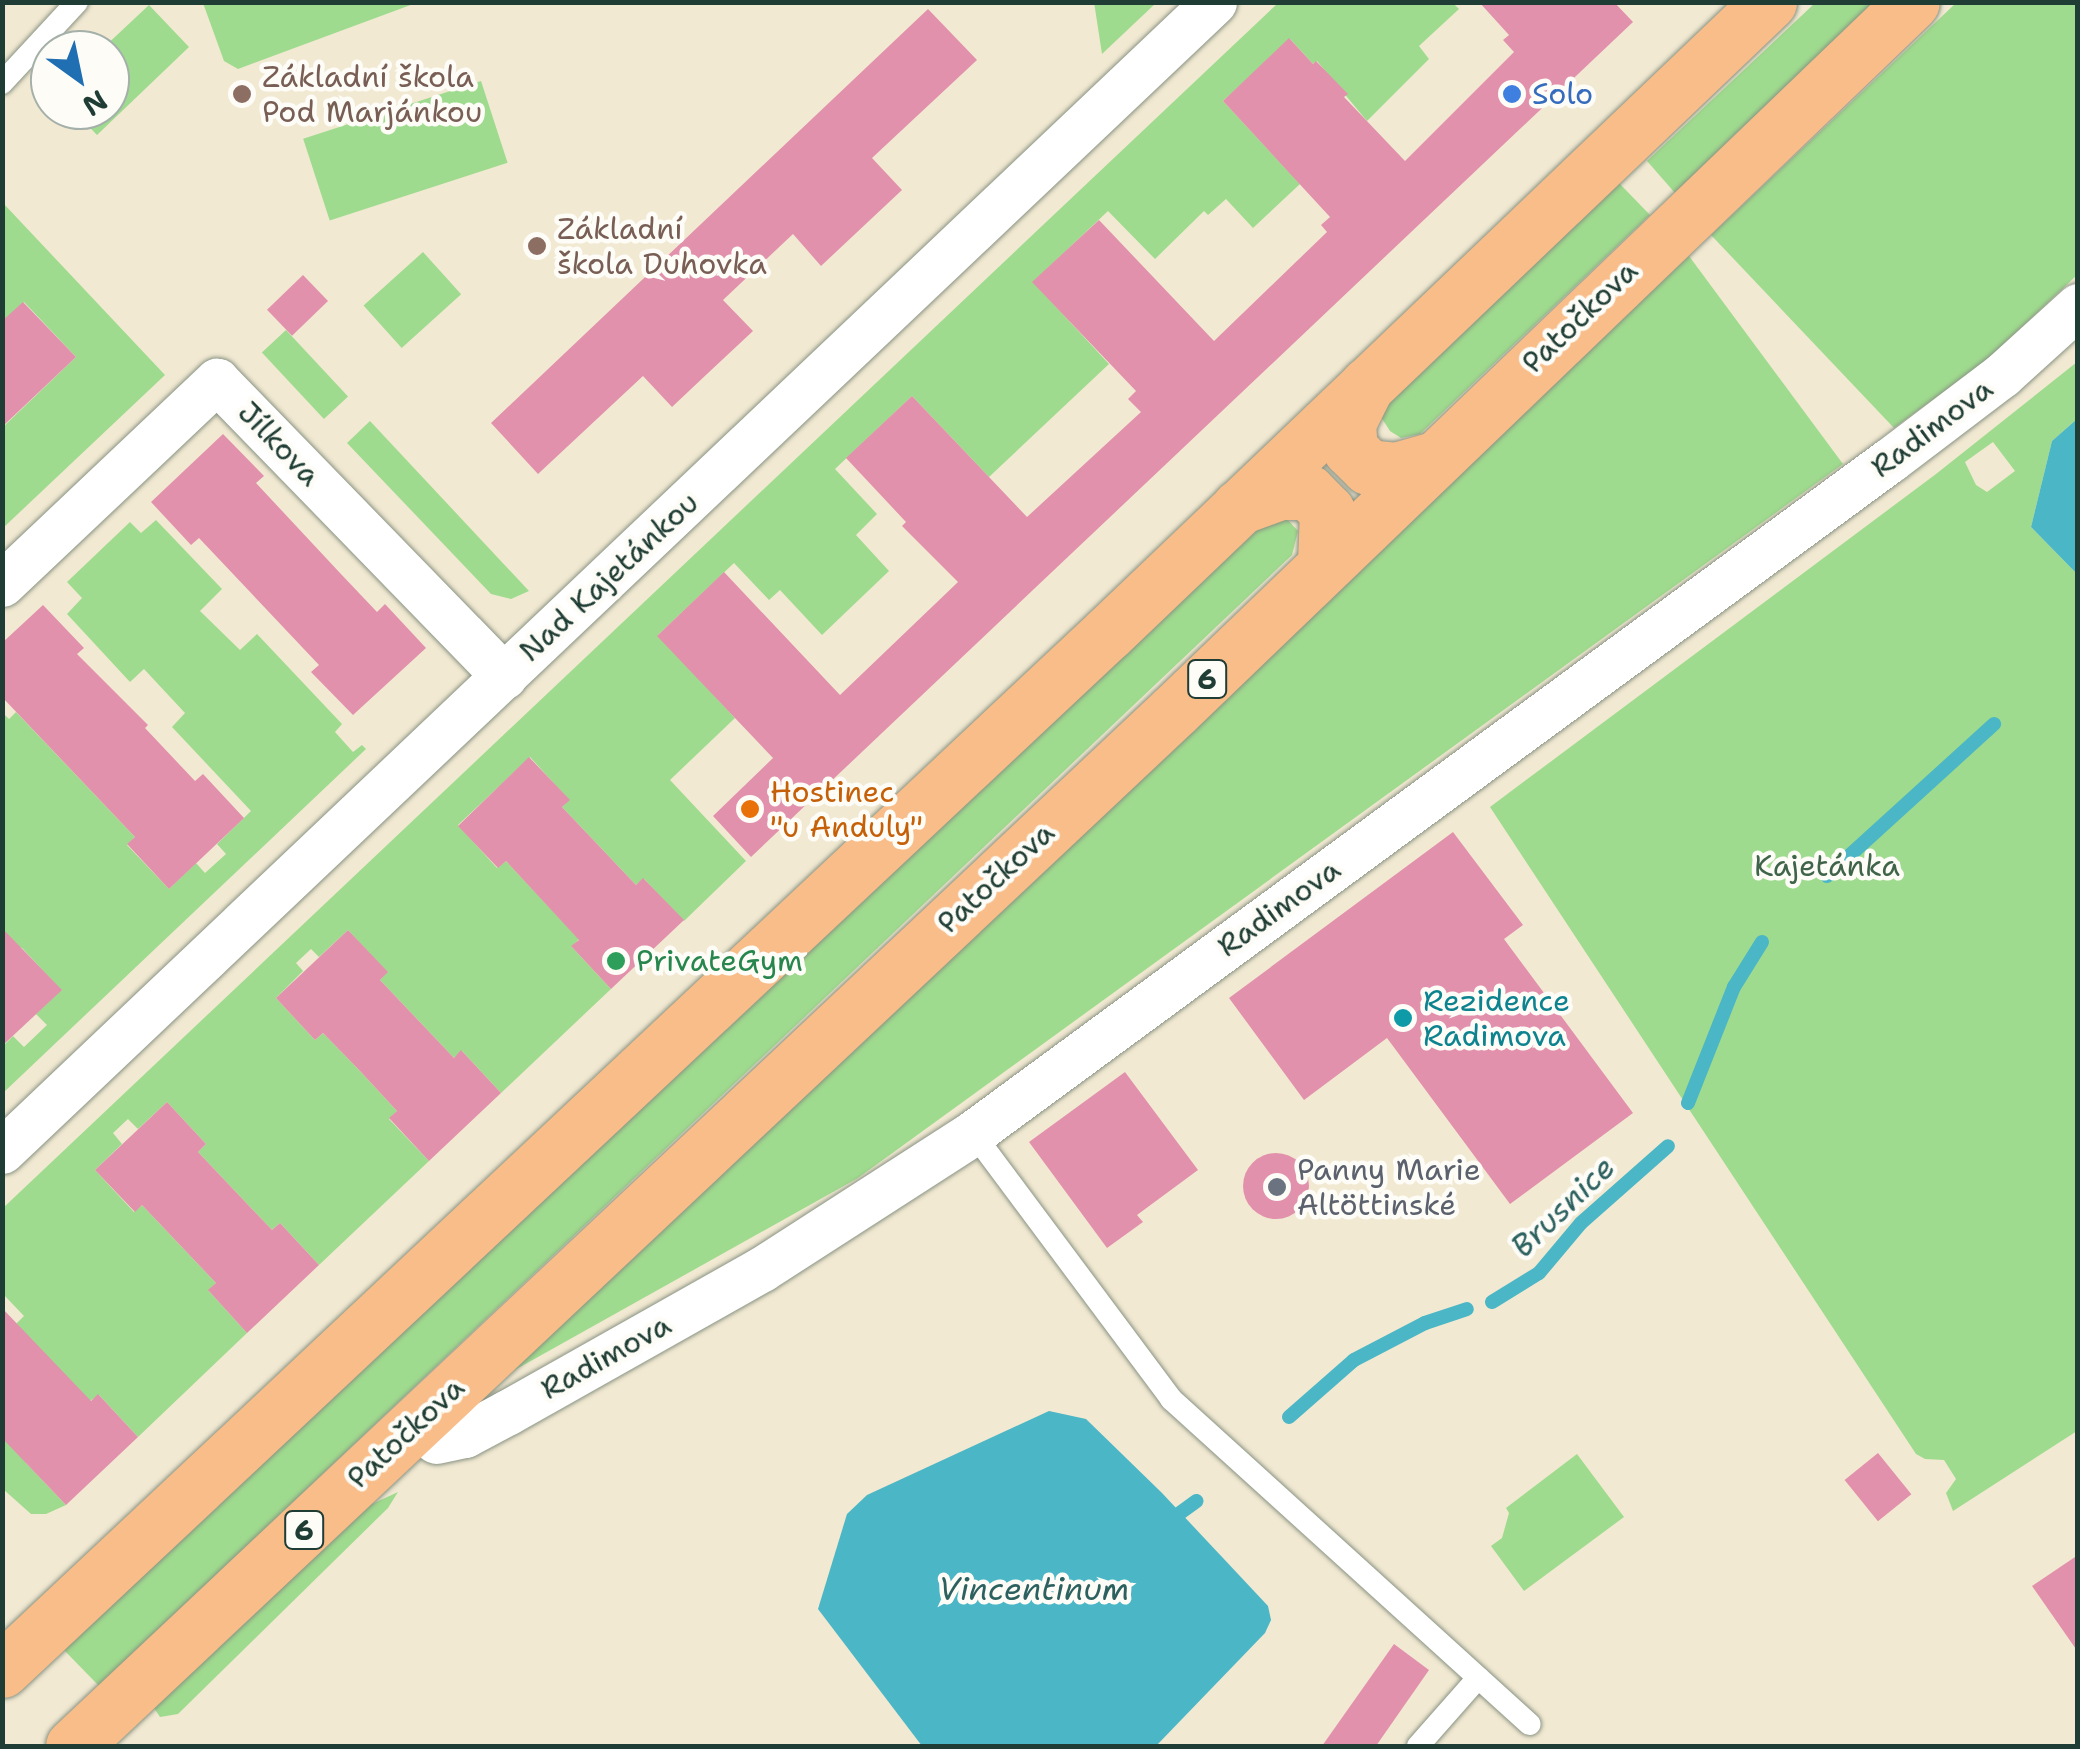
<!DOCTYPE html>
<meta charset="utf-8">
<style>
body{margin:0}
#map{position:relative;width:2080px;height:1749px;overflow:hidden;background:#f2e9d2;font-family:"Shantell Sans",sans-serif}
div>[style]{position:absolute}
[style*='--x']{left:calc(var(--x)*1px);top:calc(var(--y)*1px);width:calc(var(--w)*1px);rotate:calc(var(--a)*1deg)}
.green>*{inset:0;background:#9fdb8e;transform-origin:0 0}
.water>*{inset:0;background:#4ab6c6}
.stream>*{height:14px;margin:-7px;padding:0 7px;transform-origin:7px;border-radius:7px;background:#4ab6c6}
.building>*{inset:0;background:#e291ad;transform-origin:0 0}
.round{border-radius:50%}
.roads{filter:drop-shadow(0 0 2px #889383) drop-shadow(0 0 2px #889383)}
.service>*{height:22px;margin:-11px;padding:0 11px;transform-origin:11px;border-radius:11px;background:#fff}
.minor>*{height:45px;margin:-22.5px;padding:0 22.5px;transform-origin:22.5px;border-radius:22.5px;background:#fff}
.primary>*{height:55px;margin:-27.5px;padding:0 27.5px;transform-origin:27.5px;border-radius:27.5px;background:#f8bd89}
.dots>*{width:28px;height:28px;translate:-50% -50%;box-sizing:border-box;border:5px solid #fdfcf7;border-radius:50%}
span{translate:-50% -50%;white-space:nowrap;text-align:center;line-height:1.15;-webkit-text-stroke:9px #fdfcf7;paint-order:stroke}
.shield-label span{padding:2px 8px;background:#fdfcf7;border:2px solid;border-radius:8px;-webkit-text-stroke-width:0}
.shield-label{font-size:28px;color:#1f3d34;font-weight:700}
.education-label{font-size:30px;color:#785e54}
.left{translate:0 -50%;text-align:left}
.shop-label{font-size:30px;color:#366cbe}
.street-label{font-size:30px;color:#1f3d34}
.food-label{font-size:30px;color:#c56008}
.park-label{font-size:30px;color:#3f644a}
.leisure-label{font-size:30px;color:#27864d}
.culture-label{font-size:30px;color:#0d838f}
.worship-label{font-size:30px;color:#5b616d}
.water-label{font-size:32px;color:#2c6160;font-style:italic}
.frame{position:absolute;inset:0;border:5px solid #1f3d34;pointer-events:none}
.north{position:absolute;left:30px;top:30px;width:100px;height:100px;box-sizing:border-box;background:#fdfcf7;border:2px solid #a4b0a9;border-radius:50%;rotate:147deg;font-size:28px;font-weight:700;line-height:40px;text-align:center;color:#1f3d34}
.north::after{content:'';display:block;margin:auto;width:35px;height:45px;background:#1f6fb2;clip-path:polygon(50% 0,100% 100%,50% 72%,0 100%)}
</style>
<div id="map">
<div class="green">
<i style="clip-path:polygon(1094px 2px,1156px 2px,1156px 3px,1102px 54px)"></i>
<i style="clip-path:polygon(1452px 2px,1459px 9px,1419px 46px,1429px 59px,1367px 121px,1317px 61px,1313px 64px,1290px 39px,1223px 101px,1300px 184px,1253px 228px,1226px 199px,1208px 215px,1204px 211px,1155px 259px,1108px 211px,1033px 282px,1109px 364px,989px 477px,912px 396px,835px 469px,877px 514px,856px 535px,889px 571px,822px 635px,780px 590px,769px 600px,734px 563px,658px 635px,735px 718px,670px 780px,746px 861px,684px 921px,644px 879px,636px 885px,562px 807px,569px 800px,530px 757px,458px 825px,497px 868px,506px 861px,579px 939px,572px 947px,611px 989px,501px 1093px,462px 1051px,454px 1058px,380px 980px,387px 972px,348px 930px,319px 957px,311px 949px,296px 963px,303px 971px,276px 998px,315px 1040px,323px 1033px,361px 1072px,397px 1111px,389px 1119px,429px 1161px,319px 1265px,280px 1223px,272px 1230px,198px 1152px,206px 1144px,167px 1102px,138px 1129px,128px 1119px,113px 1133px,122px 1144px,95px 1170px,134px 1212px,142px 1205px,216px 1283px,209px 1291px,247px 1333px,138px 1437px,99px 1395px,90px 1401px,16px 1324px,24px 1316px,3px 1294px,3px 1208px,1278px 3px)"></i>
<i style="clip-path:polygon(203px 3px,203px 2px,416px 3px,238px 69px,224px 61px)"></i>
<i style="clip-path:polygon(1815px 3px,1878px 3px,1675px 193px,1647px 161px)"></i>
<i style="clip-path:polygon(1956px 3px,2077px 3px,2077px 275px,1988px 359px,1894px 428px,1711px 235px)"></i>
<i style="clip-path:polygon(149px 5px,189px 47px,97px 135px,73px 110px,110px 110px,110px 50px,101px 50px)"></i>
<i style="left:481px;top:81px;width:86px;height:187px;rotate:72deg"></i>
<i style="clip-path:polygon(1619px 183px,1650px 215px,1420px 434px,1401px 438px,1390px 431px,1379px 414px,1383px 406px)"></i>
<i style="clip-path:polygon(3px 203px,165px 375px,3px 528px,3px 427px,76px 357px,24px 302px,3px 321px)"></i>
<i style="left:423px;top:252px;width:57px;height:80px;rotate:48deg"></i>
<i style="clip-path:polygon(1689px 256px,1843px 464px,858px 1178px,495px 1381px)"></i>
<i style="left:286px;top:330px;width:91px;height:33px;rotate:47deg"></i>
<i style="clip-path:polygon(evenodd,2077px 362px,2077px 419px,2052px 441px,2031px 527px,2077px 574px,2077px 1431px,1953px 1511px,1946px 1493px,1956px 1479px,1944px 1460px,1925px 1459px,1916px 1454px,1490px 807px,1936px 474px,2077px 362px,1993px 442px,2015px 471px,1987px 492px,1976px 485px,1965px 462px,1993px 442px)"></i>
<i style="clip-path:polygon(370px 421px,529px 591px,511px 599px,491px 594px,347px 443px)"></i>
<i style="clip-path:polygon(1286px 518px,1298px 531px,1292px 555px,99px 1686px,62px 1648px,1259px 522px)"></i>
<i style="clip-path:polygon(156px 520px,222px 589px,200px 611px,240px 650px,257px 634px,342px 724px,335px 732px,353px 752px,362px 745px,366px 749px,3px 1093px,3px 1046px,13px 1036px,24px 1047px,47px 1025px,36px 1014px,61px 990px,22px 948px,3px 943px,3px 713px,9px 719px,16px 712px,135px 837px,127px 845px,169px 889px,196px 863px,205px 873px,226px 854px,217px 844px,251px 811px,172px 727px,185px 713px,144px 669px,130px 682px,67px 614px,82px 598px,67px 582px,130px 522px,141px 533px)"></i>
<i style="clip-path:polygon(2px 1422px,26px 1463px,66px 1505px,46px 1514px,31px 1514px,3px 1489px)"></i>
<i style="clip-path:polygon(1577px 1454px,1624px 1517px,1524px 1591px,1491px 1546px,1502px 1538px,1509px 1513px,1506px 1508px)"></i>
<i style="clip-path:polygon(398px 1492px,388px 1508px,178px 1714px,160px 1717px,154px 1708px,361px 1509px)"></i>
</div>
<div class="water">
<i style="clip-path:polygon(2077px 419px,2077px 574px,2031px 527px,2052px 441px)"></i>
<i style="clip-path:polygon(1049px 1411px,1086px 1419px,1162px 1493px,1268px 1606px,1271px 1620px,1265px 1633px,1156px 1746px,922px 1746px,818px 1609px,847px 1514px,867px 1495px)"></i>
</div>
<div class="stream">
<i style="--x:1827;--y:876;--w:226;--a:-42.3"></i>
<i style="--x:1688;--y:1103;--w:125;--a:-68.4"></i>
<i style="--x:1734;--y:987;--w:53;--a:-58.1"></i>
<i style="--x:1492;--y:1302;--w:55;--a:-31.7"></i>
<i style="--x:1539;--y:1273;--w:65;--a:-50"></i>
<i style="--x:1581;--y:1223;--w:116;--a:-41.5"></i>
<i style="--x:1289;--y:1417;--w:86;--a:-41.2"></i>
<i style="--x:1354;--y:1360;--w:80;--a:-27.5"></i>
<i style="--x:1425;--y:1323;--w:44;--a:-18.4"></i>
<i style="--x:1169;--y:1521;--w:34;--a:-36"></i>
</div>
<div class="building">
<i style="clip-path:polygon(1479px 2px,1614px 2px,1633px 22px,751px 857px,713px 816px,773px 758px,657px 636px,724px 572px,840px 695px,958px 582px,902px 526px,906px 522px,846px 458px,912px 396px,1027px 517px,1141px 412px,1128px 399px,1136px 391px,1032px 282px,1099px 220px,1214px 341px,1327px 232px,1321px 225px,1330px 217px,1223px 101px,1289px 38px,1313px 64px,1316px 61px,1348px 94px,1344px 97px,1405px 161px,1514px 52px,1503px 40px,1509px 35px)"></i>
<i style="clip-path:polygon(928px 9px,977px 60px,872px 158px,902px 190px,821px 266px,793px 234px,723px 300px,753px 331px,707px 374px,672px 407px,643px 376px,538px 474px,491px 423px)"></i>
<i style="left:303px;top:275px;width:36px;height:50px;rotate:46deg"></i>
<i style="clip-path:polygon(23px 302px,76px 357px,2px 427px,2px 321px)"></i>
<i style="clip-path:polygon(223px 434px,264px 476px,256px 483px,340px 573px,377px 612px,385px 604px,426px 648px,353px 715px,311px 672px,319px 665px,267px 610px,199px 538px,191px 545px,151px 502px)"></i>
<i style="clip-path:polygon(43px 605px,84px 648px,77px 654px,148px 725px,145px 728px,195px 781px,203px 774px,244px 818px,169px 889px,127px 844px,135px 837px,2px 697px,2px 643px)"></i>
<i style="clip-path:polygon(529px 757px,570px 800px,562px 807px,636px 885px,643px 878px,684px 920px,611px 989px,571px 946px,579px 940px,543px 901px,506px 861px,498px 868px,458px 826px)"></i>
<i style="clip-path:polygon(1453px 832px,1523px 925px,1504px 939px,1633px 1113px,1510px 1204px,1387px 1038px,1304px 1100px,1229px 998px)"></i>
<i style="clip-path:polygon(2px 928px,62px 990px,2px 1046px)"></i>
<i style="clip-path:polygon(348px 930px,388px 972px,380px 980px,454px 1058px,461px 1050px,501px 1093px,429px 1161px,389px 1118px,397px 1111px,361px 1072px,323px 1033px,315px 1040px,276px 998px)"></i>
<i style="clip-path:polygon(1125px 1072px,1198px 1170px,1137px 1215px,1143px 1222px,1107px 1248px,1029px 1142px)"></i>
<i style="clip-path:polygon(167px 1102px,206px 1144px,198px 1152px,272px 1230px,280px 1223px,319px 1265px,247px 1333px,208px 1290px,216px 1283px,142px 1205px,135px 1212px,95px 1170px)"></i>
<i class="round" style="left:1243px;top:1153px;width:66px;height:66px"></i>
<i style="clip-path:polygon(2px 1308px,91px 1401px,98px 1394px,138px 1437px,66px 1505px,2px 1438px)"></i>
<i style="left:1878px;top:1453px;width:53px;height:43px;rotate:51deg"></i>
<i style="clip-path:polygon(2078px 1555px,2078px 1652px,2032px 1586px)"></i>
<i style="clip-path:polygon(1394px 1644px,1429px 1670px,1376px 1746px,1322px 1746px)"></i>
</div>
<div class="roads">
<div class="service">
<i style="--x:2;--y:83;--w:110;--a:-47.2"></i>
<i style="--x:973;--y:1133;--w:332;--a:53.3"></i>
<i style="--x:1171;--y:1399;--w:484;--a:42.2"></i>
<i style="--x:1418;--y:1746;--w:91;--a:-48.6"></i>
</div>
<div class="minor">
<i style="--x:2;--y:584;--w:296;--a:-43.4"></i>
<i style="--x:217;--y:381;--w:412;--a:45.8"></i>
<i style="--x:2;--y:1151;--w:1670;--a:-43.47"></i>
<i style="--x:436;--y:1441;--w:30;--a:-12"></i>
<i style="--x:465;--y:1435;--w:49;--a:-28.1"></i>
<i style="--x:508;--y:1412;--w:291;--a:-29.4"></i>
<i style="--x:762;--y:1269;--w:251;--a:-32.8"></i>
<i style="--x:973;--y:1133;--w:1137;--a:-36.28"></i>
<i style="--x:1890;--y:460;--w:141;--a:-37.2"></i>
<i style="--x:2002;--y:375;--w:103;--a:-42.2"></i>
</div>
<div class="primary">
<i style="--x:1367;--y:385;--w:42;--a:116.6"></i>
<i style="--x:1348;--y:423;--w:26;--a:86"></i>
<i style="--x:1350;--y:449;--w:25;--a:45"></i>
<i style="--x:1368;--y:467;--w:28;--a:6"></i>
<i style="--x:1396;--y:470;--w:40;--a:-16"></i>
<i style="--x:1239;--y:507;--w:44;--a:-20.1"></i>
<i style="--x:1280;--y:492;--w:28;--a:0"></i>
<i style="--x:1308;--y:492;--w:27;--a:45"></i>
<i style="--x:1327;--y:511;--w:53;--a:92.2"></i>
<i style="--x:2;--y:1670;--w:1516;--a:-43.16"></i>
<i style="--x:1108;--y:633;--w:914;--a:-43.67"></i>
<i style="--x:73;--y:1746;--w:1511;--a:-43.23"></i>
<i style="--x:1174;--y:711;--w:1023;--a:-43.85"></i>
</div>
</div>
<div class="dots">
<i style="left:242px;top:94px;background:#8d6e63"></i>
<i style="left:1512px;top:94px;background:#3f7fe0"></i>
<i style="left:537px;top:246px;background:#8d6e63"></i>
<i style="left:750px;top:809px;background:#e8710a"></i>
<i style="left:616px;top:961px;background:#2e9e5b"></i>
<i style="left:1403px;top:1018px;background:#0f9aa8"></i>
<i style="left:1277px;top:1187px;background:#6b7280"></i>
</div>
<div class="shield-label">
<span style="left:1207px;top:679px">6</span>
<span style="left:304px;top:1530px">6</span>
</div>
<div class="education-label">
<span class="left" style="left:262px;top:94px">Základní škola<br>Pod Marjánkou</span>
<span class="left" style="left:557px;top:246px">Základní<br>škola Duhovka</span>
</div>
<div class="shop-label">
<span class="left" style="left:1532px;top:94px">Solo</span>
</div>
<div class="street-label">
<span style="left:1580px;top:317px;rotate:-44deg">Patočkova</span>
<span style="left:1932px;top:428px;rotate:-37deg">Radimova</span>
<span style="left:279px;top:444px;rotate:46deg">Jílkova</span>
<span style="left:609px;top:577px;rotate:-43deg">Nad Kajetánkou</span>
<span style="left:996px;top:878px;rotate:-43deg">Patočkova</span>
<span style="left:1279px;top:908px;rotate:-36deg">Radimova</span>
<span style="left:606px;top:1357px;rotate:-29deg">Radimova</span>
<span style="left:406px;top:1433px;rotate:-43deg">Patočkova</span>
</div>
<div class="food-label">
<span class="left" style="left:770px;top:809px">Hostinec<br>"u Anduly"</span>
</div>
<div class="park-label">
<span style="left:1827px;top:866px">Kajetánka</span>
</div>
<div class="leisure-label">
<span class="left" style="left:636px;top:961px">PrivateGym</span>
</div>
<div class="culture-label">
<span class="left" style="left:1423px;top:1018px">Rezidence<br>Radimova</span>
</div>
<div class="worship-label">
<span class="left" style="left:1297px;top:1187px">Panny Marie<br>Altöttinské</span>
</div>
<div class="water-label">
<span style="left:1563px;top:1207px;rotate:-44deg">Brusnice</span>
<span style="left:1034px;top:1589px">Vincentinum</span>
</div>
<div class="frame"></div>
<div class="north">N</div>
</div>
